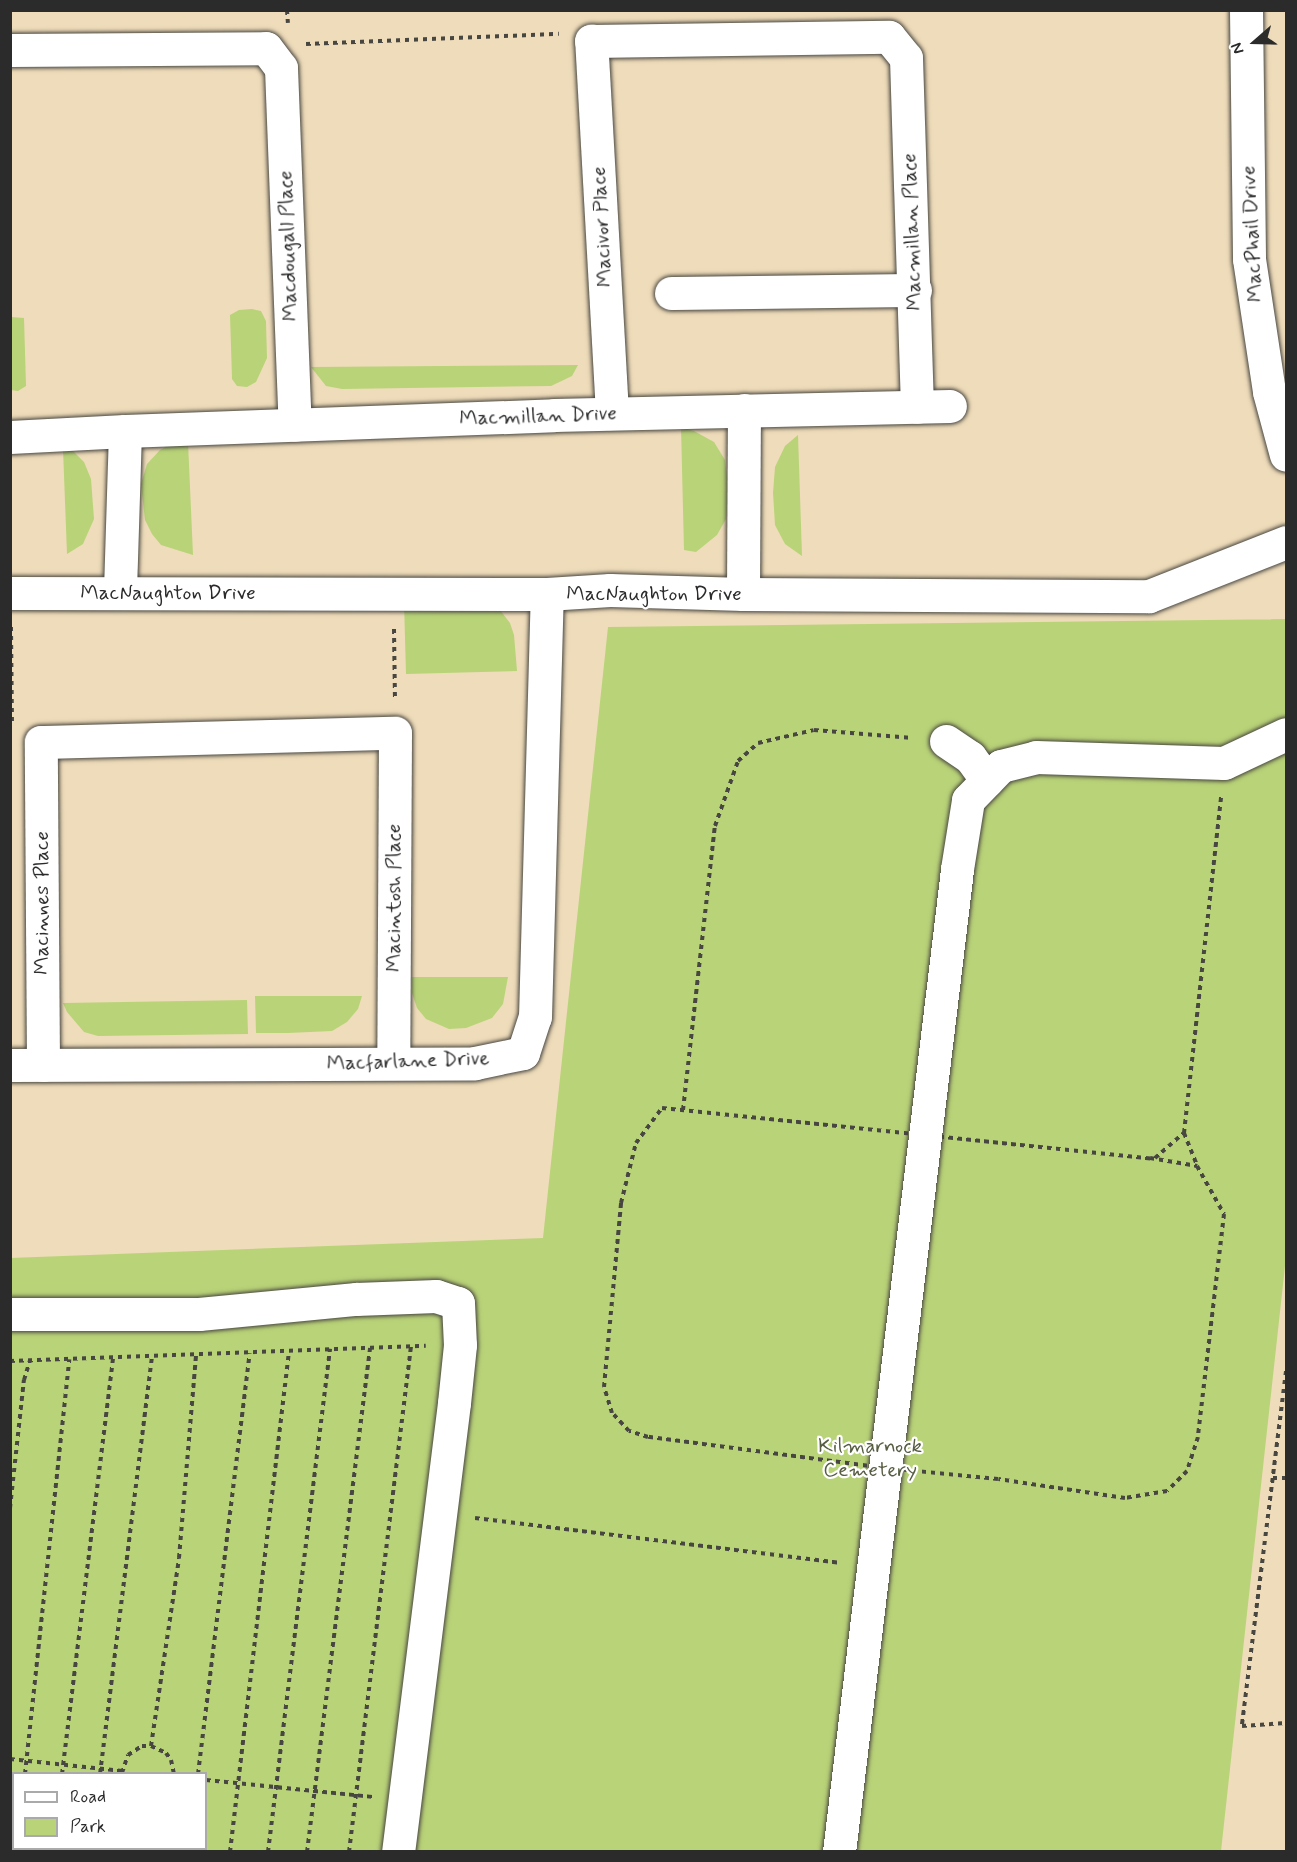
<!DOCTYPE html>
<style>
body{margin:0}
#map{position:relative;width:1297px;height:1862px;overflow:hidden;background:#efdcba;font-family:Mynerve,sans-serif}
div>[style]{position:absolute}
[style*='--x']{left:calc(var(--x)*1px);top:calc(var(--y)*1px);width:calc(var(--w)*1px);rotate:calc(var(--a)*1deg)}
.green>*{inset:0;background:#b9d378}
.path>*{height:4px;margin-top:-2px;transform-origin:0;background:repeating-linear-gradient(90deg,#484640 0 4.5px,transparent 0 9px)}
.roads{filter:drop-shadow(0 0 2px #484640) drop-shadow(0 0 2px #484640)}
.minor>*{height:33px;margin:-16.5px;padding:0 16.5px;transform-origin:16.5px;border-radius:16.5px;background:#fff}
span{translate:-50% -50%;white-space:nowrap;text-align:center;line-height:1.15;-webkit-text-stroke:4.5px #fff;paint-order:stroke}
.street-label{font-size:21px;color:#2b2b2b}
.park-label{font-size:21px;color:#565d42}
.frame{position:absolute;inset:0;border:12px solid #2b2b2b;pointer-events:none}
.legend{position:absolute;left:12px;top:1772px;width:195px;height:78px;box-sizing:border-box;background:#fff;border:2px solid #aaa;margin:0;padding:8px 10px;list-style:none;font-size:18px;color:#2b2b2b}
.legend li{display:flex;align-items:center;gap:12px;height:30px}
.legend b{width:30px;border:2px solid #aaa}
.north{position:absolute;left:1225px;top:12px;width:60px;height:60px;-webkit-text-stroke:4px #fff;paint-order:stroke;rotate:250deg;font-size:16px;font-weight:700;line-height:24px;text-align:center;color:#2b2b2b}
.north::after{content:'';display:block;margin:auto;width:21px;height:27px;background:#2b2b2b;clip-path:polygon(50% 0,100% 100%,50% 72%,0 100%)}
</style>
<div id="map">
<div class="green">
<i style="clip-path:polygon(252px 309px,261px 311px,266px 321px,267px 358px,256px 382px,247px 387px,237px 386px,232px 379px,230px 315px,239px 310px)"></i>
<i style="clip-path:polygon(11px 317px,24px 318px,26px 386px,18px 391px,11px 390px)"></i>
<i style="clip-path:polygon(578px 365px,572px 376px,551px 386px,342px 389px,326px 386px,311px 367px)"></i>
<i style="clip-path:polygon(681px 427px,694px 431px,714px 442px,725px 460px,729px 491px,726px 519px,717px 535px,696px 552px,684px 550px)"></i>
<i style="clip-path:polygon(798px 435px,799px 465px,802px 556px,785px 544px,775px 525px,773px 493px,775px 467px,785px 446px)"></i>
<i style="clip-path:polygon(188px 442px,193px 555px,161px 545px,152px 534px,145px 520px,141px 484px,147px 464px,160px 450px,173px 443px)"></i>
<i style="clip-path:polygon(63px 449px,73px 451px,84px 462px,91px 479px,94px 519px,83px 544px,67px 554px)"></i>
<i style="clip-path:polygon(404px 602px,500px 610px,510px 623px,514px 635px,517px 671px,406px 674px)"></i>
<i style="clip-path:polygon(evenodd,1286px 619px,1286px 1257px,1221px 1851px,11px 1851px,10px 1258px,543px 1238px,608px 627px,1286px 619px,14px 1774px,206px 1774px,206px 1848px,14px 1848px,14px 1774px)"></i>
<i style="clip-path:polygon(412px 977px,508px 977px,503px 1004px,492px 1018px,466px 1028px,449px 1029px,426px 1019px,417px 1008px,412px 993px)"></i>
<i style="clip-path:polygon(255px 996px,362px 996px,358px 1009px,347px 1022px,332px 1031px,288px 1033px,256px 1033px)"></i>
<i style="clip-path:polygon(247px 1000px,248px 1034px,98px 1036px,84px 1032px,67px 1012px,63px 1003px)"></i>
</div>
<div class="path">
<i style="--x:287;--y:10;--w:13;--a:86"></i>
<i style="--x:306;--y:44;--w:253;--a:-2.3"></i>
<i style="--x:11;--y:627;--w:95;--a:89.4"></i>
<i style="--x:394;--y:629;--w:70;--a:89.2"></i>
<i style="--x:662;--y:1108;--w:491;--a:5.9"></i>
<i style="--x:1150;--y:1158;--w:48;--a:9.7"></i>
<i style="--x:1197;--y:1166;--w:55;--a:60.6"></i>
<i style="--x:1224;--y:1214;--w:225;--a:96.7"></i>
<i style="--x:1198;--y:1437;--w:36;--a:108"></i>
<i style="--x:1187;--y:1471;--w:28;--a:135"></i>
<i style="--x:1167;--y:1491;--w:43;--a:170.5"></i>
<i style="--x:1125;--y:1498;--w:128;--a:-171.5"></i>
<i style="--x:998;--y:1479;--w:114;--a:-174.4"></i>
<i style="--x:885;--y:1468;--w:239;--a:-172.5"></i>
<i style="--x:648;--y:1437;--w:20;--a:-162"></i>
<i style="--x:629;--y:1431;--w:25;--a:-133"></i>
<i style="--x:612;--y:1413;--w:27;--a:-107"></i>
<i style="--x:604;--y:1387;--w:185;--a:-84.7"></i>
<i style="--x:621;--y:1203;--w:62;--a:-76"></i>
<i style="--x:636;--y:1143;--w:44;--a:-53.4"></i>
<i style="--x:683;--y:1110;--w:286;--a:-83.6"></i>
<i style="--x:715;--y:826;--w:69;--a:-70.5"></i>
<i style="--x:738;--y:761;--w:27;--a:-42"></i>
<i style="--x:758;--y:743;--w:57;--a:-13.1"></i>
<i style="--x:814;--y:730;--w:99;--a:4.6"></i>
<i style="--x:1184;--y:1133;--w:35;--a:68"></i>
<i style="--x:1155;--y:1158;--w:38;--a:-41"></i>
<i style="--x:1184;--y:1133;--w:338;--a:-83.7"></i>
<i style="--x:10;--y:1361;--w:416;--a:-2.1"></i>
<i style="--x:1286;--y:1371;--w:358;--a:97.1"></i>
<i style="--x:1242;--y:1726;--w:44;--a:-3.9"></i>
<i style="--x:1273;--y:1478;--w:13;--a:0"></i>
<i style="--x:10;--y:1508;--w:129;--a:-83.8"></i>
<i style="--x:24;--y:1380;--w:21;--a:-73"></i>
<i style="--x:475;--y:1518;--w:367;--a:7"></i>
<i style="--x:151;--y:1746;--w:190;--a:-81.5"></i>
<i style="--x:179;--y:1558;--w:205;--a:-85.2"></i>
<i style="--x:10;--y:1759;--w:113;--a:6.1"></i>
<i style="--x:122;--y:1773;--w:19;--a:-72"></i>
<i style="--x:128;--y:1755;--w:17;--a:-33"></i>
<i style="--x:142;--y:1746;--w:9;--a:0"></i>
<i style="--x:151;--y:1746;--w:17;--a:25"></i>
<i style="--x:166;--y:1753;--w:9;--a:54"></i>
<i style="--x:171;--y:1760;--w:14;--a:78"></i>
<i style="--x:25;--y:1774;--w:417;--a:-83.9"></i>
<i style="--x:62;--y:1774;--w:420;--a:-83"></i>
<i style="--x:100;--y:1774;--w:421;--a:-82.9"></i>
<i style="--x:198;--y:1774;--w:424;--a:-83"></i>
<i style="--x:206;--y:1780;--w:167;--a:5.8"></i>
<i style="--x:14;--y:1852;--w:4;--a:-90"></i>
<i style="--x:52;--y:1852;--w:4;--a:-90"></i>
<i style="--x:90;--y:1852;--w:4;--a:-76"></i>
<i style="--x:145;--y:1852;--w:4;--a:-90"></i>
<i style="--x:188;--y:1852;--w:4;--a:-90"></i>
<i style="--x:230;--y:1852;--w:504;--a:-83.28"></i>
<i style="--x:268;--y:1852;--w:507;--a:-82.97"></i>
<i style="--x:307;--y:1852;--w:508;--a:-82.87"></i>
<i style="--x:349;--y:1852;--w:510;--a:-83.01"></i>
</div>
<div class="roads">
<div class="minor">
<i style="--x:1246;--y:10;--w:249;--a:89.3"></i>
<i style="--x:1249;--y:259;--w:134;--a:81.4"></i>
<i style="--x:1269;--y:392;--w:65;--a:74.9"></i>
<i style="--x:10;--y:50;--w:256;--a:-0.4"></i>
<i style="--x:266;--y:48;--w:25;--a:53"></i>
<i style="--x:281;--y:68;--w:357;--a:87.8"></i>
<i style="--x:671;--y:293;--w:244;--a:-0.7"></i>
<i style="--x:612;--y:413;--w:373;--a:-93.2"></i>
<i style="--x:591;--y:41;--w:298;--a:-0.8"></i>
<i style="--x:889;--y:37;--w:27;--a:51"></i>
<i style="--x:906;--y:58;--w:349;--a:88.2"></i>
<i style="--x:125;--y:431;--w:429;--a:-2.1"></i>
<i style="--x:554;--y:415;--w:396;--a:-1.3"></i>
<i style="--x:10;--y:437;--w:115;--a:-3"></i>
<i style="--x:125;--y:431;--w:161;--a:91.8"></i>
<i style="--x:10;--y:593;--w:537;--a:0.11"></i>
<i style="--x:547;--y:594;--w:63;--a:-3.6"></i>
<i style="--x:610;--y:590;--w:133;--a:1.7"></i>
<i style="--x:743;--y:594;--w:406;--a:0.3"></i>
<i style="--x:1149;--y:596;--w:147;--a:-21.5"></i>
<i style="--x:743;--y:594;--w:184;--a:-89.7"></i>
<i style="--x:946;--y:741;--w:29;--a:34"></i>
<i style="--x:970;--y:757;--w:29;--a:54"></i>
<i style="--x:10;--y:1065;--w:465;--a:-0.2"></i>
<i style="--x:475;--y:1063;--w:49;--a:-11.8"></i>
<i style="--x:523;--y:1053;--w:38;--a:-72"></i>
<i style="--x:535;--y:1017;--w:423;--a:-88.4"></i>
<i style="--x:43;--y:1065;--w:323;--a:-90.4"></i>
<i style="--x:41;--y:742;--w:354;--a:-1.5"></i>
<i style="--x:395;--y:733;--w:330;--a:90.3"></i>
<i style="--x:10;--y:1314;--w:189;--a:0"></i>
<i style="--x:199;--y:1314;--w:158;--a:-5.5"></i>
<i style="--x:356;--y:1299;--w:80;--a:-2.1"></i>
<i style="--x:436;--y:1296;--w:23;--a:18"></i>
<i style="--x:458;--y:1303;--w:42;--a:87.3"></i>
<i style="--x:460;--y:1345;--w:58;--a:95.9"></i>
<i style="--x:454;--y:1403;--w:452;--a:97.1"></i>
<i style="--x:839;--y:1852;--w:990;--a:-83.15"></i>
<i style="--x:957;--y:869;--w:70;--a:-80.9"></i>
<i style="--x:968;--y:800;--w:47;--a:-45.9"></i>
<i style="--x:1001;--y:766;--w:36;--a:-14"></i>
<i style="--x:1036;--y:757;--w:188;--a:1.8"></i>
<i style="--x:1224;--y:763;--w:68;--a:-25.1"></i>
</div>
</div>
<div class="street-label">
<span style="left:602px;top:227px;rotate:-93deg">Macivor Place</span>
<span style="left:912px;top:232px;rotate:-92deg">Macmillan Place</span>
<span style="left:1252px;top:234px;rotate:-93deg">MacPhail Drive</span>
<span style="left:288px;top:246px;rotate:-92deg">Macdougall Place</span>
<span style="left:538px;top:416px;rotate:-2deg">Macmillan Drive</span>
<span style="left:168px;top:593px">MacNaughton Drive</span>
<span style="left:654px;top:594px">MacNaughton Drive</span>
<span style="left:394px;top:898px;rotate:-90deg">Macintosh Place</span>
<span style="left:42px;top:903px;rotate:-90deg">Macinnes Place</span>
<span style="left:408px;top:1061px;rotate:-2deg">Macfarlane Drive</span>
</div>
<div class="park-label">
<span style="left:870px;top:1458px">Kilmarnock<br>Cemetery</span>
</div>
<div class="frame"></div>
<ul class="legend">
<li><b style="height:8px;background:#fff"></b>Road</li>
<li><b style="height:16px;background:#b9d378"></b>Park</li>
</ul>
<div class="north">N</div>
</div>
